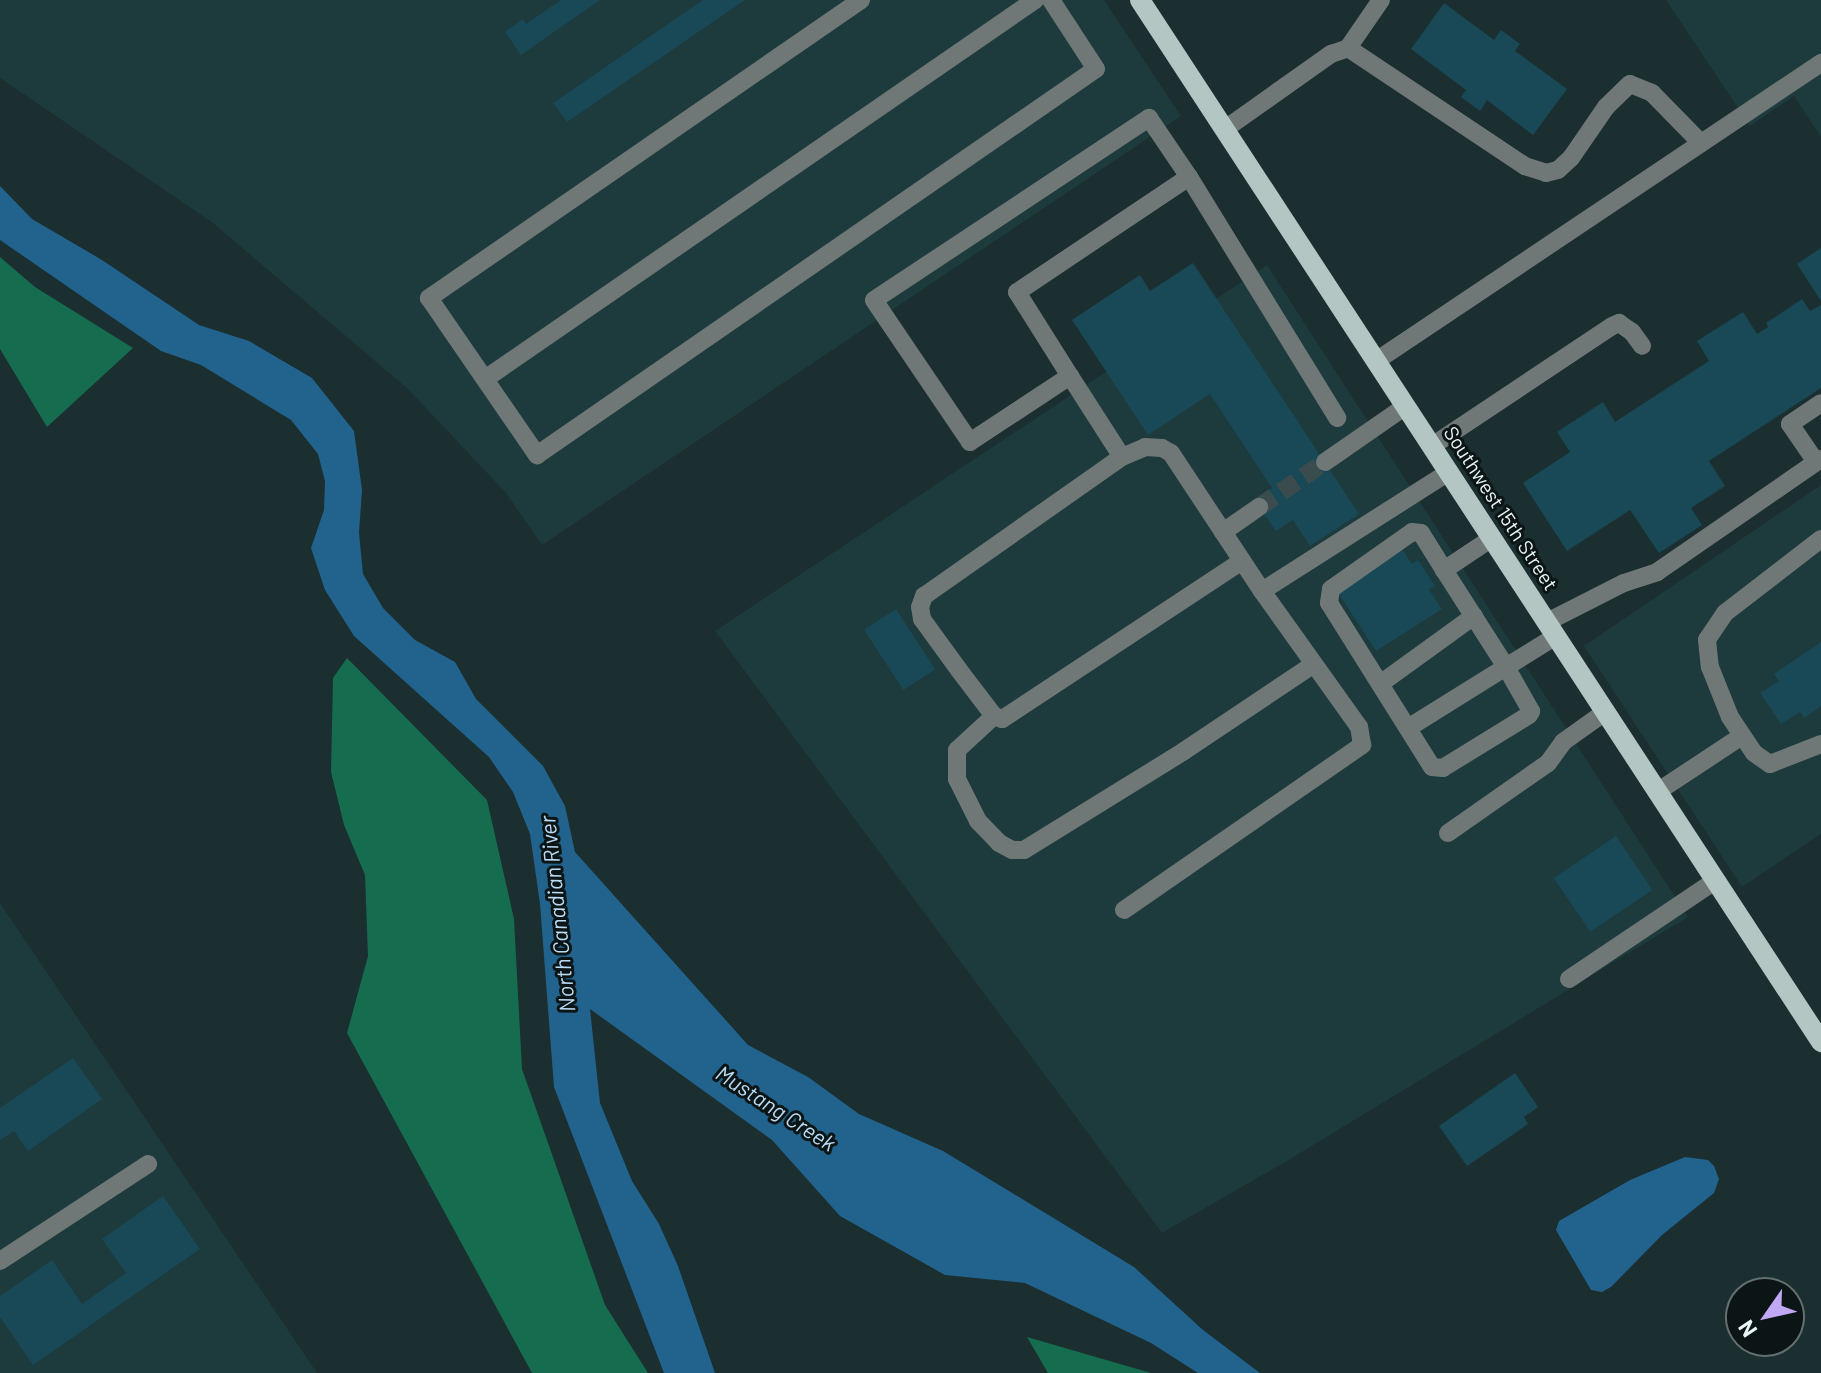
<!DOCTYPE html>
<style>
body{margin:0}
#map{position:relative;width:1821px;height:1373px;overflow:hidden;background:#1b2e30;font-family:Barlow,sans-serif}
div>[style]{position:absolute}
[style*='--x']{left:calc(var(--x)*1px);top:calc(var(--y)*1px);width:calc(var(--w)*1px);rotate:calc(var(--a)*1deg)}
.built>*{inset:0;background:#1d3a3d}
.forest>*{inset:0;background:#156c4e}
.water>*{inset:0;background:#21638c}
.building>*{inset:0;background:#194957;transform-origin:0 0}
.minor-tunnel>*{height:18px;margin-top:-9px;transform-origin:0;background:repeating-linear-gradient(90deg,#3a4c4e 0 18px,transparent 0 27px)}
.minor>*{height:18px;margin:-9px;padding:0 9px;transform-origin:9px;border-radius:9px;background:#6f7876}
.major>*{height:20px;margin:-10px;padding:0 10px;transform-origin:10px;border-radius:10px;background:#b3c6c3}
span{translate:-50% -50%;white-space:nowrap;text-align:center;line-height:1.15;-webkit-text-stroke:6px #0c1516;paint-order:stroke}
.street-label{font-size:20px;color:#e9f5f6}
.water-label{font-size:22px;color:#badbf4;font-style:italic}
.north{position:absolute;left:1725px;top:1277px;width:80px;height:80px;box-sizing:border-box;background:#0c1516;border:2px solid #646f70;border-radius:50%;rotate:236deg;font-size:22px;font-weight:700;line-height:32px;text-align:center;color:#e9f5f6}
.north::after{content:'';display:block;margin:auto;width:28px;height:36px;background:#c0a8f4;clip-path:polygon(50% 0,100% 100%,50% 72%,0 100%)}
</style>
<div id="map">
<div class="built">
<i style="clip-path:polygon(0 0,1104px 0,1181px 116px,542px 545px,506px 493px,408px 389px,213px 223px,0 78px)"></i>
<i style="clip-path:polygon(1666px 0,1821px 0,1821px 137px,1794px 96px,1750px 126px)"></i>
<i style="clip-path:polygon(1267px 265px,1688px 917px,1292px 1158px,1162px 1233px,715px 631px)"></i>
<i style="clip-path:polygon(1821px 485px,1821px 834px,1742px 887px,1584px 646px)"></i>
<i style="clip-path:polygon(0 903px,317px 1373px,0 1373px)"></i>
</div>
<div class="forest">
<i style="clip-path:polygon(0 257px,35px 287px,133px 348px,47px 427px,0 349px)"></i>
<i style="clip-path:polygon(347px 658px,487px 800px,514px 919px,522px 1069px,605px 1305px,648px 1373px,532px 1373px,347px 1033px,368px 956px,365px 875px,344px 825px,331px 772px,333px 678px)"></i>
<i style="clip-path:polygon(1027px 1337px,1151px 1373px,1152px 1373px,1048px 1373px)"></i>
</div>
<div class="water">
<i style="clip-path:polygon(0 186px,32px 219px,102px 260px,199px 325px,249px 341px,312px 378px,354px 431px,362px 490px,359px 533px,363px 574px,383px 608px,415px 640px,455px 662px,476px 699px,543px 766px,565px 806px,575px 852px,748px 1045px,808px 1077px,859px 1114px,943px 1151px,1134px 1267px,1203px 1330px,1260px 1373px,1198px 1373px,1151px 1343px,1025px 1283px,945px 1275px,840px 1216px,772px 1140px,590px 1009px,600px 1103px,632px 1181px,659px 1224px,678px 1266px,715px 1373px,664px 1373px,554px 1087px,540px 904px,530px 834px,513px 792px,489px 757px,354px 636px,325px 590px,311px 548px,324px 510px,325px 481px,318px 454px,291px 420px,201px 365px,161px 351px,0 240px)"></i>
<i style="clip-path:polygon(1685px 1157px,1708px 1160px,1714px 1166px,1719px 1179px,1714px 1193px,1662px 1235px,1611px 1287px,1602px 1292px,1591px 1290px,1556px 1230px,1559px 1221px,1630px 1180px)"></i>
</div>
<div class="building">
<i style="clip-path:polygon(561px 0,600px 0,521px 55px,505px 32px,523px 19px,526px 24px)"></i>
<i style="clip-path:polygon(703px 0,745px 0,567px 122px,553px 103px)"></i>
<i style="clip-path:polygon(1444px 3px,1494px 40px,1501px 30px,1520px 44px,1515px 51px,1567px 89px,1533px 135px,1487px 100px,1480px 111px,1461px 97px,1466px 90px,1411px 49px)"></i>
<i style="clip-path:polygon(1821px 248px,1821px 301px,1797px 264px)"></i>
<i style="clip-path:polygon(1193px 263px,1359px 514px,1310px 546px,1293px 520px,1276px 531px,1259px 507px,1255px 500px,1272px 488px,1210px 394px,1148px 435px,1072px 320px,1140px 275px,1150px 291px)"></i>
<i style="clip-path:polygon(1802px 299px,1810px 311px,1821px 305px,1821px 388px,1709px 461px,1725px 486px,1691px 508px,1702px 525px,1659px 553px,1630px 510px,1567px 551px,1523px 483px,1570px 452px,1557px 432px,1603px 402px,1615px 422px,1709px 361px,1697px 341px,1743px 312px,1757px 334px,1768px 327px,1766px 323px)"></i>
<i style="clip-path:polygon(1400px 546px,1412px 564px,1418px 560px,1435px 586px,1429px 590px,1442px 609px,1376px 651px,1335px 588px)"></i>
<i style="left:896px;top:609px;width:72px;height:38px;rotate:57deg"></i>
<i style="clip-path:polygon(1821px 642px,1821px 706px,1804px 718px,1800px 712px,1781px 724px,1760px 693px,1779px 681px,1774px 674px)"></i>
<i style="left:1616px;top:836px;width:65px;height:75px;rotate:56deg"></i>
<i style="clip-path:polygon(73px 1058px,102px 1099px,28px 1151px,14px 1131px,0 1140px,0 1108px)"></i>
<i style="clip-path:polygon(1515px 1073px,1538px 1107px,1524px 1117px,1528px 1124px,1467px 1166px,1439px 1126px)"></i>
<i style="clip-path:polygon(163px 1196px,200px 1249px,33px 1365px,0 1317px,0 1296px,52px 1260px,82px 1304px,126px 1273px,102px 1239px)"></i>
</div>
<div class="minor-tunnel">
<i style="--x:1259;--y:507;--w:80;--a:-34.3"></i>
</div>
<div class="minor">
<i style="--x:861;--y:0;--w:525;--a:145.4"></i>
<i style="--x:429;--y:298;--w:191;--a:55.5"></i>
<i style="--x:537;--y:455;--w:679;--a:-34.63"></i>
<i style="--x:1096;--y:69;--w:82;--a:-123.1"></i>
<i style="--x:1348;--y:48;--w:58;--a:-55.5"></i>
<i style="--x:1225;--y:129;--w:130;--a:-35.3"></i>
<i style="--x:1331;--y:54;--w:18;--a:-19"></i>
<i style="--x:1348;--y:48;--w:213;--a:33.7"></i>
<i style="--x:1525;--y:166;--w:22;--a:18"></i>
<i style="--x:1546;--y:173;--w:12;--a:-14"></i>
<i style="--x:1558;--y:170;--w:18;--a:-43"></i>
<i style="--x:1571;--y:158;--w:62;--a:-55.5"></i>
<i style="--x:1606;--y:107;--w:33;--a:-44"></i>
<i style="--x:1630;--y:84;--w:24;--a:22"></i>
<i style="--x:1652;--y:93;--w:70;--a:45.6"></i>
<i style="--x:1189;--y:177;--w:207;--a:146.2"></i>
<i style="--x:1017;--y:292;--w:99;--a:57.8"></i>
<i style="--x:1070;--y:376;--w:120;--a:146.6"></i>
<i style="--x:970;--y:442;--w:171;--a:-124.1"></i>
<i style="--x:874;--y:300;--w:330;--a:-33.5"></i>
<i style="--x:1149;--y:118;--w:71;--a:55.9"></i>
<i style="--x:1189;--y:177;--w:283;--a:58.4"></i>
<i style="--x:1376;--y:361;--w:536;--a:-33.81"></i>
<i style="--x:1070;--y:376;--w:96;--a:57.3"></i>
<i style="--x:485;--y:379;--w:668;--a:-34.57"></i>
<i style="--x:1432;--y:446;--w:216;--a:-33.7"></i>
<i style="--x:1612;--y:326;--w:8;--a:-23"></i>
<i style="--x:1619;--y:323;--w:16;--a:35"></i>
<i style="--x:1632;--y:332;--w:17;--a:54"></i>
<i style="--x:1325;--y:462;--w:98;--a:-34.7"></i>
<i style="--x:1816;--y:462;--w:46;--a:-124.4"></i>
<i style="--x:1790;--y:424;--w:37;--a:-34"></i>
<i style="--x:1223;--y:532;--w:44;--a:-34.8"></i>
<i style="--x:1492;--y:538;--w:58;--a:146.3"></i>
<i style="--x:1444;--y:570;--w:115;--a:57.4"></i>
<i style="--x:1506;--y:667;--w:59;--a:-31.8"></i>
<i style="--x:1821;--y:539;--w:121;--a:142.4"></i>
<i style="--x:1725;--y:613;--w:32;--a:124"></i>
<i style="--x:1707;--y:640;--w:27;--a:84"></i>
<i style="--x:1710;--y:667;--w:54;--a:68.2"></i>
<i style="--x:1730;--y:717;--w:43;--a:56.3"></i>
<i style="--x:1754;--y:753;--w:19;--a:35"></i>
<i style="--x:1770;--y:764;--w:55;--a:-21.4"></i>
<i style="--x:1242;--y:561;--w:287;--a:146.6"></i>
<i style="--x:1002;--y:719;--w:9;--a:-159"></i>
<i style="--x:994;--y:716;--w:58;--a:-127.3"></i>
<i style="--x:959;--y:670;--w:63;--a:-126"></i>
<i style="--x:922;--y:619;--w:12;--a:-99"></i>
<i style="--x:920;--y:607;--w:12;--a:-70"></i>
<i style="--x:924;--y:596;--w:242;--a:-35.1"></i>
<i style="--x:1122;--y:457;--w:25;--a:-23"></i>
<i style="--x:1145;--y:447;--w:17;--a:3"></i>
<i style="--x:1162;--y:448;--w:10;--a:29"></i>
<i style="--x:1171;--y:453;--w:165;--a:56.6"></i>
<i style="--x:1262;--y:591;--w:222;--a:-32.5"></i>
<i style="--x:1547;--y:622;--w:86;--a:-26.9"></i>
<i style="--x:1624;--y:583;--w:35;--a:-18"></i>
<i style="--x:1657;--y:572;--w:199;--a:-34.6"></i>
<i style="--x:1380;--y:684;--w:116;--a:-35.9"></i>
<i style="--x:994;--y:716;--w:50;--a:137.4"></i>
<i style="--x:957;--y:750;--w:29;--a:90"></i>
<i style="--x:957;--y:779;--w:47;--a:63.4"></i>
<i style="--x:978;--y:821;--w:30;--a:46"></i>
<i style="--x:999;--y:843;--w:15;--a:28"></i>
<i style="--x:1012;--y:850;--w:12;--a:0"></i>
<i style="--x:1024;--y:850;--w:188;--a:-31.7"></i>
<i style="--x:1184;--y:751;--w:156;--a:-33.8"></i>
<i style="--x:1408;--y:728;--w:115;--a:-31.9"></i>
<i style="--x:1506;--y:667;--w:51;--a:60.4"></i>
<i style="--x:1531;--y:711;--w:4;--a:117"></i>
<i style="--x:1529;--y:715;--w:101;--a:148.4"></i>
<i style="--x:1443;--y:768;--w:11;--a:-175"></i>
<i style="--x:1432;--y:767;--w:194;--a:-122.1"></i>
<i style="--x:1329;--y:603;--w:14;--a:-82"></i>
<i style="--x:1331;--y:589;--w:99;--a:-35.1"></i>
<i style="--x:1412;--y:532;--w:9;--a:6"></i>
<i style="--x:1421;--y:533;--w:44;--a:58.1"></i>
<i style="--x:1657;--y:792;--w:102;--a:-33.4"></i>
<i style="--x:1448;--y:833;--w:122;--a:-35"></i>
<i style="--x:1548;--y:763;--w:26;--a:-54"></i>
<i style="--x:1563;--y:742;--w:52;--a:-35.5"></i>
<i style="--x:1124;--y:910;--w:290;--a:-34.7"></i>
<i style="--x:1362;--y:745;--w:18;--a:-99"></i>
<i style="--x:1359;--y:727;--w:167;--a:-125.5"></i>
<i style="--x:1569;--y:979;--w:176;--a:-33.9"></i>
<i style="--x:0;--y:1261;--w:177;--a:-33.2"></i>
</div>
<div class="major">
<i style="--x:1140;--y:0;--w:1245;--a:56.83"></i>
</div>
<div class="street-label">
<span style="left:1501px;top:508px;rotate:57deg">Southwest 15th Street</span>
</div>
<div class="water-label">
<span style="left:557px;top:914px;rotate:-96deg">North Canadian River</span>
<span style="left:776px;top:1108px;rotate:33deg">Mustang Creek</span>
</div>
<div class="north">N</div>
</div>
